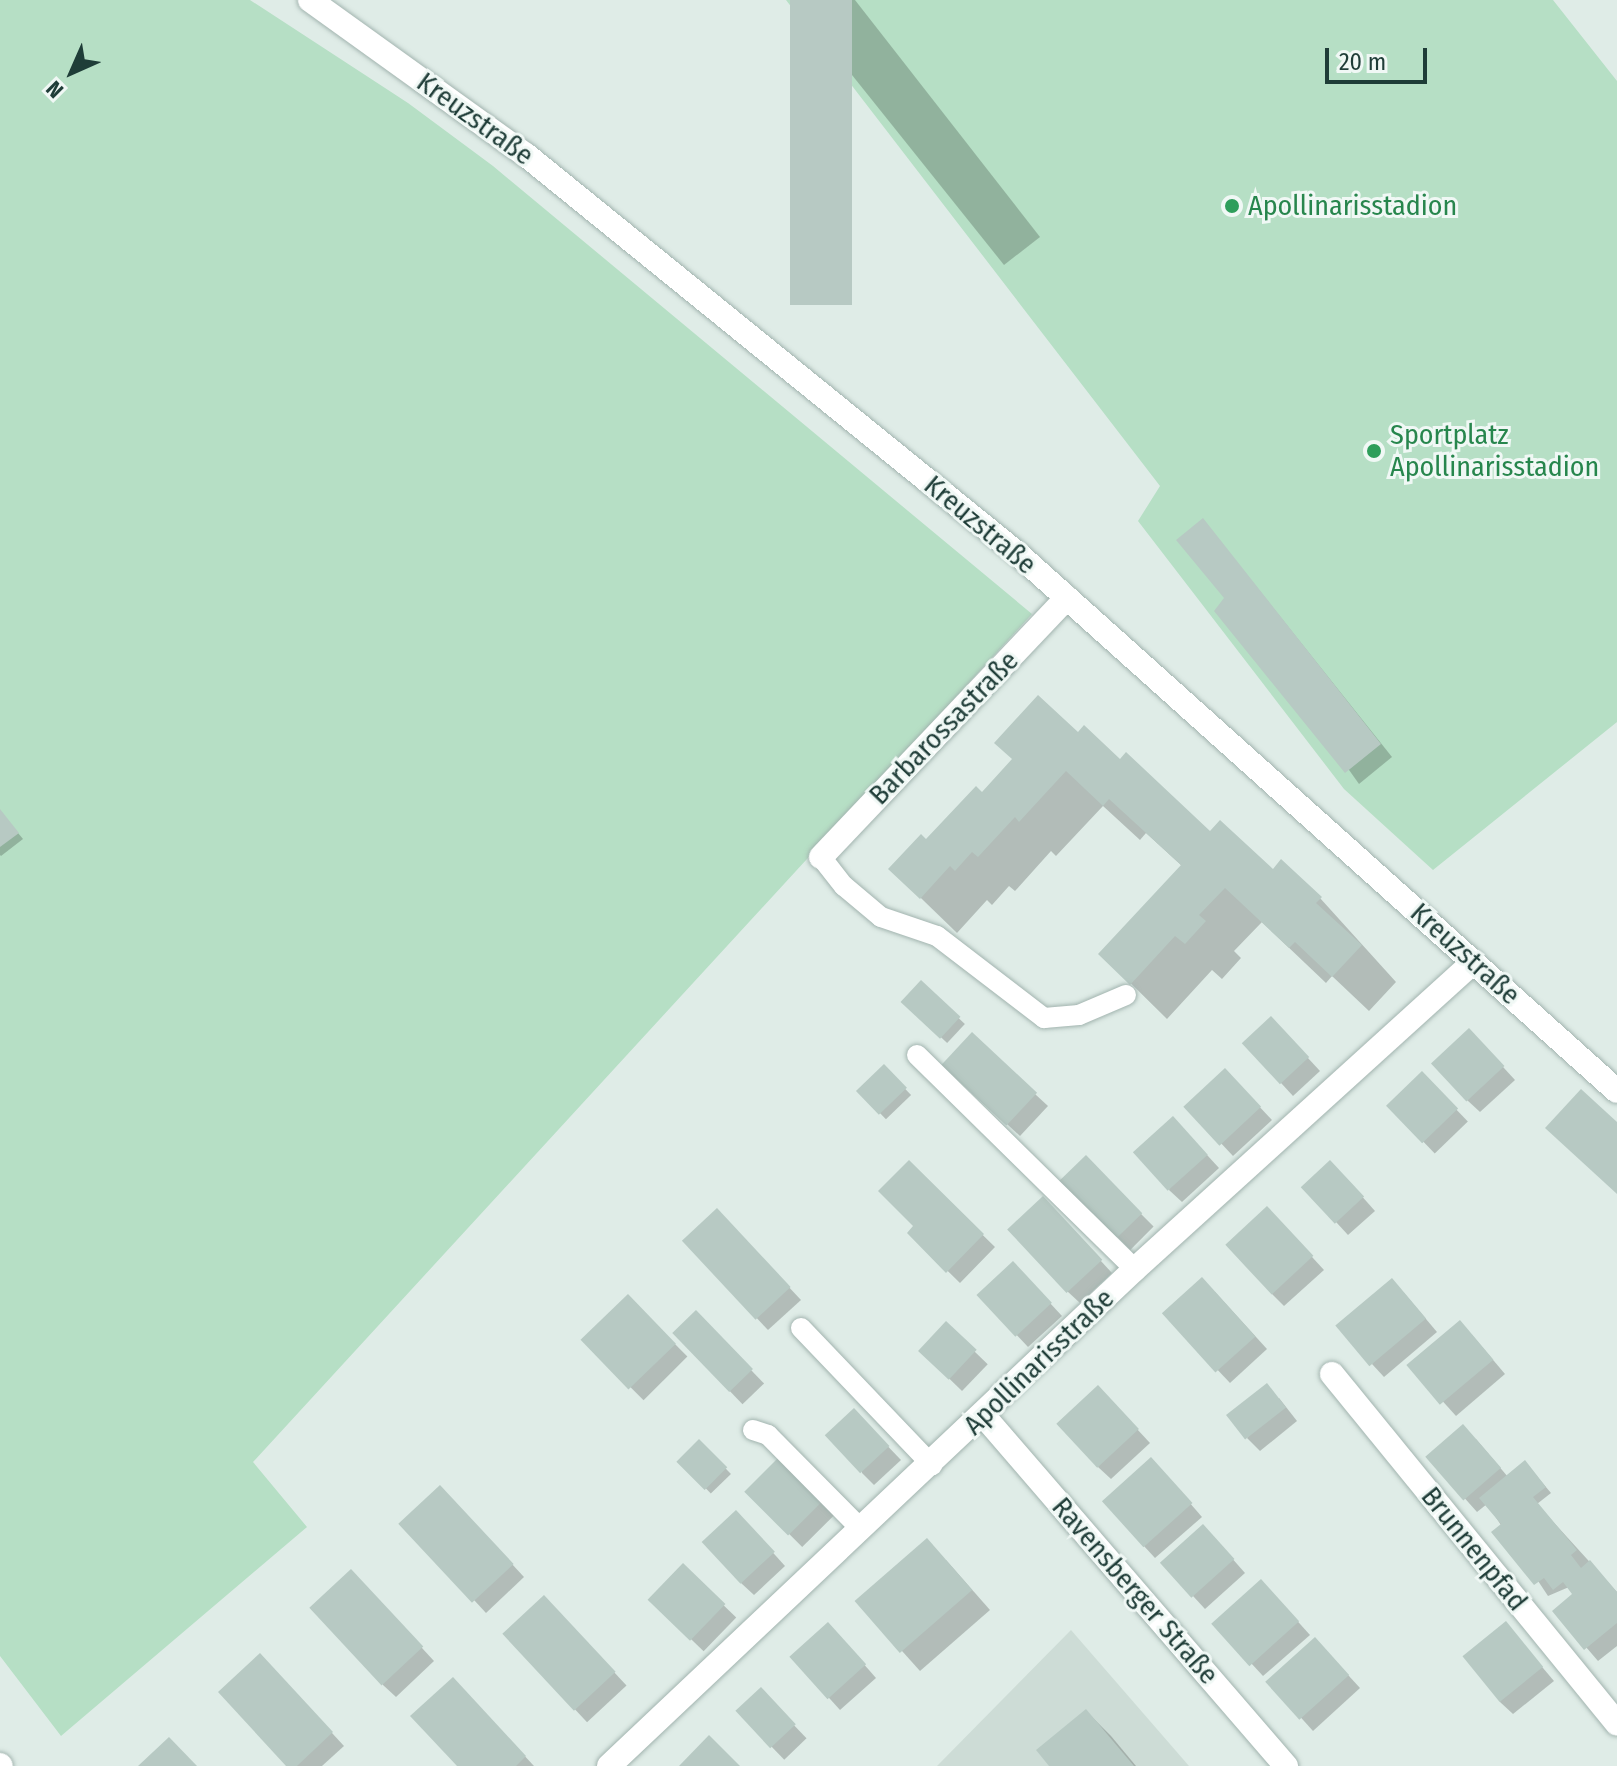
<!DOCTYPE html>
<meta charset="utf-8">
<style>
body{margin:0}
#map{position:relative;width:1617px;height:1766px;overflow:hidden;background:#dfece7;font-family:"Fira Sans Condensed",sans-serif}
div>[style]{position:absolute}
[style*='--x']{left:calc(var(--x)*1px);top:calc(var(--y)*1px);width:calc(var(--w)*1px);rotate:calc(var(--a)*1deg)}
.built>*{inset:0;background:#cddcd6}
.green>*{inset:0;background:#b6dfc5}
.shadow>*{inset:0;background:#0003;transform-origin:0 0}
.building>*{inset:0;background:#b7c9c3;transform-origin:0 0}
.roads{filter:drop-shadow(0 0 2px #a2b4af) drop-shadow(0 0 2px #a2b4af)}
.lane>*{height:20px;margin:-10px;padding:0 10px;transform-origin:10px;border-radius:10px;background:#fff}
.street>*{height:24px;margin:-12px;padding:0 12px;transform-origin:12px;border-radius:12px;background:#fff}
.dots>*{width:22px;height:22px;translate:-50% -50%;box-sizing:border-box;border:4px solid #f0f8f5;border-radius:50%}
span{translate:-50% -50%;white-space:nowrap;text-align:center;line-height:1.15;-webkit-text-stroke:6px #f0f8f5;paint-order:stroke}
.street-label{font-size:28px;color:#1f3d38}
.leisure-label{font-size:28px;color:#27864d}
.left{translate:0 -50%;text-align:left}
.north{position:absolute;left:32px;top:32px;width:80px;height:80px;-webkit-text-stroke:6px #f0f8f5;paint-order:stroke;rotate:225deg;font-size:22px;font-weight:700;line-height:32px;text-align:center;color:#1f3d38}
.north::after{content:'';display:block;margin:auto;width:28px;height:36px;background:#1f3d38;clip-path:polygon(50% 0,100% 100%,50% 72%,0 100%)}
.scale{position:absolute;left:1325px;top:48px;width:102px;height:36px;box-sizing:border-box;border:4px solid #1f3d38;border-top:0;padding-left:10px;font-size:24px;line-height:28px;white-space:nowrap;color:#1f3d38;-webkit-text-stroke:6px #f0f8f5;paint-order:stroke}
</style>
<div id="map">
<div class="built">
<i style="clip-path:polygon(1071px 1630px,1189px 1766px,937px 1766px)"></i>
</div>
<div class="green">
<i style="clip-path:polygon(0 0,250px 0,408px 103px,493px 166px,1032px 614px,253px 1462px,307px 1527px,61px 1736px,0 1656px)"></i>
<i style="clip-path:polygon(786px 0,1553px 0,1617px 81px,1617px 722px,1433px 870px,1344px 789px,1138px 521px,1160px 486px)"></i>
</div>
<div class="shadow">
<i style="clip-path:polygon(792px 0,855px 0,1040px 237px,1004px 265px)"></i>
<i style="clip-path:polygon(1203px 520px,1392px 757px,1359px 784px,1227px 598px)"></i>
<i style="clip-path:polygon(1078px 735px,1210px 834px,1320px 898px,1396px 982px,1369px 1011px,1332px 976px,1326px 983px,1262px 922px,1234px 951px,1241px 958px,1222px 979px,1212px 970px,1167px 1019px,1101px 954px,1182px 866px,1146px 833px,1140px 840px,1103px 806px,1056px 856px,1051px 851px,1015px 891px,1009px 886px,992px 905px,987px 900px,957px 933px,891px 869px,982px 795px)"></i>
<i style="clip-path:polygon(0 811px,23px 839px,1px 856px,0 855px)"></i>
<i style="left:921px;top:983px;width:60px;height:26px;rotate:43deg"></i>
<i style="clip-path:polygon(1283px 1031px,1320px 1071px,1293px 1096px,1244px 1043px)"></i>
<i style="clip-path:polygon(1481px 1043px,1515px 1080px,1480px 1112px,1467px 1100px)"></i>
<i style="left:884px;top:1067px;width:39px;height:35px;rotate:46deg"></i>
<i style="left:1422px;top:1074px;width:66px;height:46px;rotate:46deg"></i>
<i style="clip-path:polygon(956px 1077px,1035px 1094px,1048px 1106px,1020px 1136px)"></i>
<i style="clip-path:polygon(1237px 1083px,1272px 1120px,1233px 1156px,1186px 1106px)"></i>
<i style="clip-path:polygon(1185px 1131px,1219px 1168px,1182px 1202px,1169px 1190px)"></i>
<i style="left:1085px;top:1158px;width:97px;height:33px;rotate:45deg"></i>
<i style="clip-path:polygon(909px 1163px,995px 1247px,960px 1283px,909px 1233px,916px 1226px)"></i>
<i style="clip-path:polygon(1343px 1175px,1375px 1211px,1348px 1235px,1336px 1222px)"></i>
<i style="clip-path:polygon(1055px 1211px,1112px 1273px,1080px 1303px,1067px 1291px)"></i>
<i style="clip-path:polygon(1279px 1221px,1324px 1270px,1284px 1306px,1272px 1294px)"></i>
<i style="clip-path:polygon(729px 1223px,801px 1300px,768px 1330px,684px 1241px)"></i>
<i style="clip-path:polygon(1025px 1276px,1062px 1316px,1028px 1347px,979px 1295px)"></i>
<i style="clip-path:polygon(1215px 1292px,1267px 1349px,1230px 1383px,1165px 1314px)"></i>
<i style="clip-path:polygon(1404px 1293px,1437px 1332px,1384px 1377px,1372px 1364px)"></i>
<i style="left:628px;top:1297px;width:84px;height:62px;rotate:45deg"></i>
<i style="left:696px;top:1313px;width:98px;height:30px;rotate:46deg"></i>
<i style="left:946px;top:1324px;width:58px;height:37px;rotate:44deg"></i>
<i style="clip-path:polygon(1472px 1335px,1505px 1374px,1456px 1416px,1410px 1365px)"></i>
<i style="clip-path:polygon(1279px 1398px,1297px 1421px,1260px 1451px,1247px 1438px)"></i>
<i style="clip-path:polygon(1110px 1400px,1150px 1443px,1111px 1479px,1098px 1467px)"></i>
<i style="clip-path:polygon(854px 1411px,901px 1460px,874px 1485px,862px 1473px)"></i>
<i style="clip-path:polygon(1476px 1439px,1508px 1477px,1530px 1468px,1551px 1493px,1537px 1504px,1617px 1592px,1617px 1646px,1598px 1661px,1555px 1611px,1575px 1595px,1569px 1587px,1548px 1596px,1487px 1504px,1477px 1512px,1428px 1457px)"></i>
<i style="left:699px;top:1441px;width:46px;height:28px;rotate:46deg"></i>
<i style="left:781px;top:1458px;width:78px;height:48px;rotate:45deg"></i>
<i style="clip-path:polygon(1163px 1472px,1202px 1517px,1155px 1558px,1143px 1545px)"></i>
<i style="clip-path:polygon(453px 1501px,524px 1577px,486px 1613px,474px 1600px)"></i>
<i style="clip-path:polygon(748px 1525px,785px 1566px,754px 1595px,741px 1583px)"></i>
<i style="clip-path:polygon(1215px 1539px,1245px 1573px,1205px 1609px,1193px 1596px)"></i>
<i style="clip-path:polygon(946px 1560px,990px 1610px,920px 1671px,858px 1602px)"></i>
<i style="left:683px;top:1566px;width:74px;height:47px;rotate:44deg"></i>
<i style="clip-path:polygon(363px 1584px,434px 1661px,396px 1697px,383px 1685px)"></i>
<i style="clip-path:polygon(1273px 1594px,1310px 1635px,1263px 1676px,1214px 1623px)"></i>
<i style="left:544px;top:1597px;width:121px;height:54px;rotate:47deg"></i>
<i style="clip-path:polygon(1506px 1624px,1554px 1681px,1513px 1714px,1500px 1702px)"></i>
<i style="clip-path:polygon(840px 1637px,876px 1678px,840px 1710px,792px 1657px)"></i>
<i style="clip-path:polygon(1327px 1652px,1360px 1688px,1313px 1731px,1268px 1681px)"></i>
<i style="clip-path:polygon(272px 1668px,344px 1746px,322px 1766px,289px 1766px)"></i>
<i style="left:760px;top:1690px;width:67px;height:31px;rotate:46deg"></i>
<i style="clip-path:polygon(465px 1692px,534px 1766px,459px 1766px)"></i>
<i style="clip-path:polygon(1086px 1711px,1111px 1736px,1136px 1766px,1051px 1766px)"></i>
</div>
<div class="building">
<i style="left:790px;top:0;width:62px;height:305px"></i>
<i style="clip-path:polygon(1203px 518px,1381px 744px,1345px 773px,1214px 611px,1224px 598px,1176px 540px)"></i>
<i style="clip-path:polygon(1038px 695px,1078px 732px,1084px 725px,1120px 759px,1126px 752px,1210px 831px,1220px 820px,1273px 869px,1281px 859px,1322px 897px,1316px 903px,1362px 945px,1332px 977px,1295px 942px,1289px 948px,1225px 888px,1199px 915px,1206px 921px,1185px 944px,1175px 936px,1130px 985px,1098px 954px,1181px 865px,1109px 799px,1103px 806px,1066px 771px,1019px 822px,1015px 817px,978px 857px,972px 852px,955px 871px,950px 866px,920px 899px,888px 869px,921px 834px,926px 839px,976px 786px,982px 792px,1012px 759px,994px 743px)"></i>
<i style="clip-path:polygon(0 809px,19px 833px,0 847px)"></i>
<i style="left:921px;top:980px;width:54px;height:30px;rotate:43deg"></i>
<i style="left:1271px;top:1016px;width:56px;height:40px;rotate:47deg"></i>
<i style="left:1469px;top:1028px;width:52px;height:52px;rotate:47deg"></i>
<i style="left:972px;top:1032px;width:89px;height:45px;rotate:43deg"></i>
<i style="left:884px;top:1064px;width:33px;height:39px;rotate:46deg"></i>
<i style="left:1225px;top:1068px;width:53px;height:57px;rotate:47deg"></i>
<i style="left:1422px;top:1071px;width:52px;height:50px;rotate:46deg"></i>
<i style="clip-path:polygon(1581px 1089px,1617px 1122px,1617px 1194px,1545px 1128px)"></i>
<i style="left:1173px;top:1116px;width:52px;height:54px;rotate:48deg"></i>
<i style="left:1086px;top:1155px;width:81px;height:38px;rotate:46deg"></i>
<i style="clip-path:polygon(909px 1160px,984px 1234px,946px 1273px,907px 1233px,913px 1226px,878px 1191px)"></i>
<i style="left:1330px;top:1160px;width:50px;height:40px;rotate:47deg"></i>
<i style="left:1043px;top:1196px;width:87px;height:49px;rotate:47deg"></i>
<i style="left:1267px;top:1206px;width:68px;height:57px;rotate:47deg"></i>
<i style="left:717px;top:1208px;width:108px;height:48px;rotate:47deg"></i>
<i style="left:1013px;top:1261px;width:57px;height:50px;rotate:47deg"></i>
<i style="left:1202px;top:1277px;width:80px;height:54px;rotate:48deg"></i>
<i style="left:1392px;top:1278px;width:53px;height:74px;rotate:50deg"></i>
<i style="left:628px;top:1294px;width:69px;height:66px;rotate:46deg"></i>
<i style="left:696px;top:1310px;width:82px;height:33px;rotate:46deg"></i>
<i style="left:1460px;top:1320px;width:52px;height:70px;rotate:50deg"></i>
<i style="left:946px;top:1321px;width:42px;height:41px;rotate:43deg"></i>
<i style="left:1267px;top:1383px;width:31px;height:52px;rotate:52deg"></i>
<i style="left:1098px;top:1385px;width:60px;height:57px;rotate:47deg"></i>
<i style="left:854px;top:1408px;width:52px;height:40px;rotate:47deg"></i>
<i style="left:1463px;top:1424px;width:58px;height:50px;rotate:49deg"></i>
<i style="left:699px;top:1439px;width:40px;height:32px;rotate:45deg"></i>
<i style="left:781px;top:1455px;width:62px;height:52px;rotate:45deg"></i>
<i style="left:1151px;top:1457px;width:62px;height:66px;rotate:48deg"></i>
<i style="clip-path:polygon(1525px 1460px,1546px 1487px,1533px 1497px,1577px 1550px,1571px 1555px,1581px 1568px,1590px 1560px,1617px 1592px,1617px 1623px,1584px 1650px,1552px 1611px,1572px 1594px,1563px 1582px,1553px 1590px,1544px 1578px,1534px 1585px,1491px 1532px,1501px 1524px,1479px 1498px)"></i>
<i style="left:440px;top:1485px;width:108px;height:57px;rotate:47deg"></i>
<i style="left:736px;top:1510px;width:57px;height:47px;rotate:47deg"></i>
<i style="left:1203px;top:1524px;width:47px;height:58px;rotate:48deg"></i>
<i style="left:927px;top:1538px;width:69px;height:96px;rotate:49deg"></i>
<i style="left:683px;top:1563px;width:59px;height:51px;rotate:44deg"></i>
<i style="left:351px;top:1569px;width:106px;height:57px;rotate:47deg"></i>
<i style="left:1261px;top:1579px;width:57px;height:67px;rotate:48deg"></i>
<i style="left:544px;top:1595px;width:105px;height:57px;rotate:47deg"></i>
<i style="left:1506px;top:1621px;width:59px;height:56px;rotate:51deg"></i>
<i style="left:828px;top:1622px;width:57px;height:52px;rotate:48deg"></i>
<i style="left:1315px;top:1637px;width:51px;height:67px;rotate:48deg"></i>
<i style="clip-path:polygon(260px 1653px,333px 1732px,297px 1766px,286px 1766px,218px 1692px)"></i>
<i style="clip-path:polygon(453px 1677px,526px 1756px,516px 1766px,457px 1766px,410px 1716px)"></i>
<i style="left:761px;top:1687px;width:51px;height:35px;rotate:47deg"></i>
<i style="clip-path:polygon(1086px 1709px,1134px 1766px,1049px 1766px,1036px 1750px)"></i>
<i style="clip-path:polygon(709px 1735px,740px 1766px,679px 1766px)"></i>
<i style="clip-path:polygon(169px 1737px,197px 1766px,138px 1766px)"></i>
</div>
<div class="roads">
<div class="lane">
<i style="--x:821;--y:857;--w:37;--a:52"></i>
<i style="--x:844;--y:886;--w:48;--a:40"></i>
<i style="--x:881;--y:917;--w:59;--a:18.7"></i>
<i style="--x:937;--y:936;--w:135;--a:37.5"></i>
<i style="--x:1044;--y:1018;--w:35;--a:-5"></i>
<i style="--x:1079;--y:1015;--w:51;--a:-23.1"></i>
<i style="--x:917;--y:1055;--w:305;--a:44.5"></i>
<i style="--x:801;--y:1328;--w:190;--a:46.3"></i>
<i style="--x:753;--y:1430;--w:16;--a:18"></i>
<i style="--x:768;--y:1435;--w:131;--a:45.3"></i>
</div>
<div class="street">
<i style="--x:310;--y:0;--w:266;--a:35.7"></i>
<i style="--x:526;--y:155;--w:633;--a:39.04"></i>
<i style="--x:1018;--y:554;--w:804;--a:41.88"></i>
<i style="--x:821;--y:857;--w:357;--a:-46.5"></i>
<i style="--x:1332;--y:1374;--w:451;--a:50.8"></i>
<i style="--x:983;--y:1415;--w:464;--a:49.2"></i>
<i style="--x:0;--y:1765;--w:1;--a:45"></i>
<i style="--x:609;--y:1766;--w:724;--a:-43.38"></i>
<i style="--x:1135;--y:1269;--w:457;--a:-42.2"></i>
</div>
</div>
<div class="dots">
<i style="left:1232px;top:206px;background:#2e9e5b"></i>
<i style="left:1374px;top:451px;background:#2e9e5b"></i>
</div>
<div class="street-label">
<span style="left:475px;top:119px;rotate:36deg">Kreuzstraße</span>
<span style="left:980px;top:525px;rotate:40deg">Kreuzstraße</span>
<span style="left:944px;top:728px;rotate:-46deg">Barbarossastraße</span>
<span style="left:1465px;top:954px;rotate:42deg">Kreuzstraße</span>
<span style="left:1039px;top:1362px;rotate:-44deg">Apollinarisstraße</span>
<span style="left:1474px;top:1549px;rotate:51deg">Brunnenpfad</span>
<span style="left:1135px;top:1591px;rotate:49deg">Ravensberger Straße</span>
</div>
<div class="leisure-label">
<span class="left" style="left:1248px;top:206px">Apollinarisstadion</span>
<span class="left" style="left:1390px;top:451px">Sportplatz<br>Apollinarisstadion</span>
</div>
<div class="north">N</div>
<div class="scale">20 m</div>
</div>
